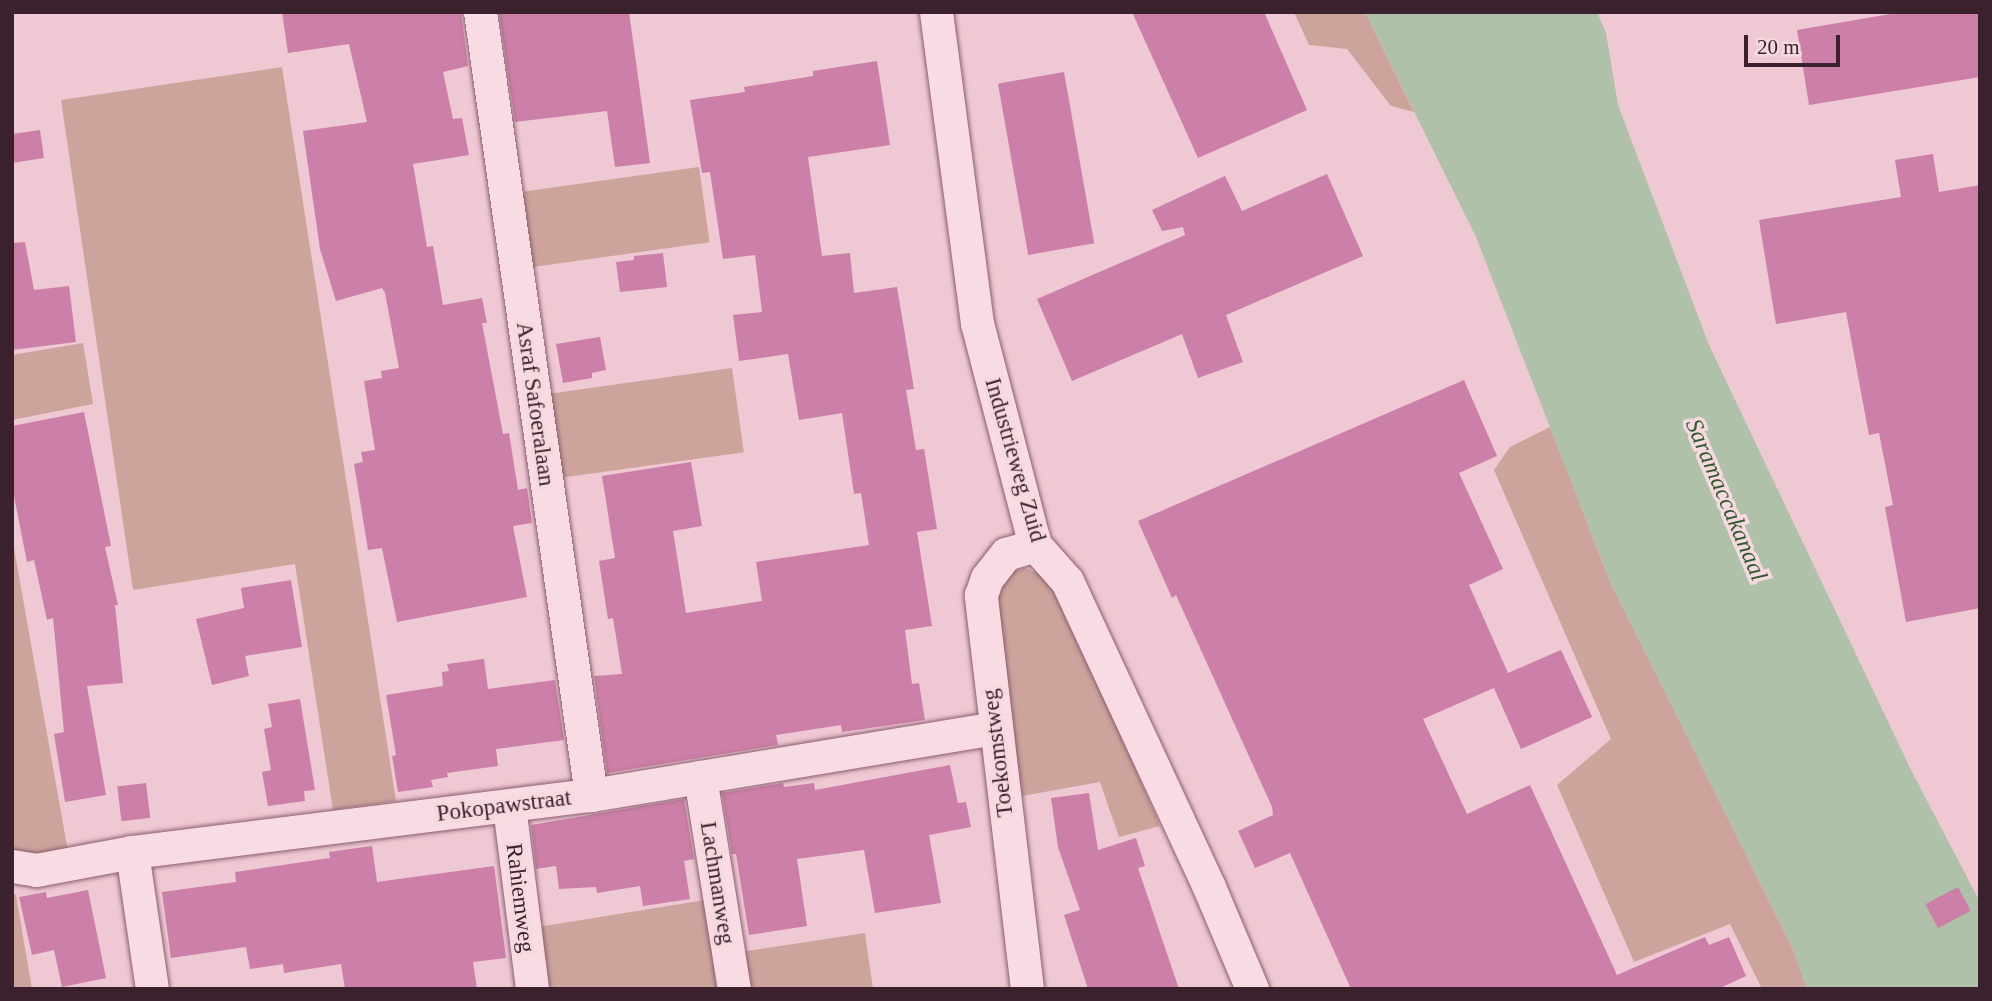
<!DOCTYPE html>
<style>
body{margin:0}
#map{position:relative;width:1992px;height:1001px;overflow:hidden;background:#eec8d2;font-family:Georgia,serif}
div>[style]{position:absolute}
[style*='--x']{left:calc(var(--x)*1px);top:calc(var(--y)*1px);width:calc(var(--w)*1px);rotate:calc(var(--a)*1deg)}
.green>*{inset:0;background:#cda49c;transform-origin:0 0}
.water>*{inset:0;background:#afc2a9}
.building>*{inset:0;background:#cc7fa8;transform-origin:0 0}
.roads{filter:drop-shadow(0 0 2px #8a5d70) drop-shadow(0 0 2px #8a5d70)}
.minor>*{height:33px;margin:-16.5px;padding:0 16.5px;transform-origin:16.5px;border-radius:16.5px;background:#f9dce3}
span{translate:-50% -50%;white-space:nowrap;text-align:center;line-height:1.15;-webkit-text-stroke:7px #f6d8df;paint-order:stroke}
.street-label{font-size:23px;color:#3b202d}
.water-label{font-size:24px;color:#315a30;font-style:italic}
.frame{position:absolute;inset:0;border:14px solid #3b202d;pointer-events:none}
.scale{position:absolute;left:1744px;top:35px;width:96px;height:32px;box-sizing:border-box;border:4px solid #3b202d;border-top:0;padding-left:9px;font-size:21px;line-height:24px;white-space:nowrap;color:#3b202d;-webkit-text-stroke:5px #f6d8df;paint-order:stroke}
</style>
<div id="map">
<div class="green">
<i style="clip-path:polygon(1294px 12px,1365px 12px,1414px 112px,1391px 106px,1347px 49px,1309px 45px)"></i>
<i style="clip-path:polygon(282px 67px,396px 801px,333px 810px,295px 564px,133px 590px,61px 100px)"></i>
<i style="left:699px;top:167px;width:76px;height:180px;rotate:82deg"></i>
<i style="clip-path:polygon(83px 343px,93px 404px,12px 420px,12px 355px)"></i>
<i style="left:732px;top:368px;width:85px;height:186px;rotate:82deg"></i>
<i style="clip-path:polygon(1550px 427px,1611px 584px,1793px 949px,1807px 989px,1762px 989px,1730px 924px,1634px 962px,1557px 785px,1611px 739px,1494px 470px,1510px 447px)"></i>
<i style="clip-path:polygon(12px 537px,70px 863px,12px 871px)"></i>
<i style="clip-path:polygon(1025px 568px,1040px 574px,1068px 611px,1160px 826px,1119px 837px,1100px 782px,1022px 796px,993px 606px,999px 587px,1010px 573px)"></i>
<i style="clip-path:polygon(16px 894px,16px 895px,32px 989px,12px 989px,12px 895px)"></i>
<i style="clip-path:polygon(705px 900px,720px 989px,546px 989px,538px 927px)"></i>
<i style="clip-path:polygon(865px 933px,873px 989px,747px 989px,741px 952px)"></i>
</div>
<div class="water">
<i style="clip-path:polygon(1365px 12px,1597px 12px,1606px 33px,1618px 105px,1709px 345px,1911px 770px,1980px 902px,1980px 989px,1807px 989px,1793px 949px,1611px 584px,1476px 237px)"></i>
</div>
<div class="building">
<i style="clip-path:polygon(282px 12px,461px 12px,468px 66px,443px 72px,453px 119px,462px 118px,469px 155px,413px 164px,427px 247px,433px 246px,443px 305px,482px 298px,487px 323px,482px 323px,503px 434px,509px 433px,518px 490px,527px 488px,532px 523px,513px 526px,527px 597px,397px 622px,382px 548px,368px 550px,354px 464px,363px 462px,361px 452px,375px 450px,364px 381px,382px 378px,381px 371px,399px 368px,385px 293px,382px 288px,336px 301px,320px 249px,303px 131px,367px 122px,349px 44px,288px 53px)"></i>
<i style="clip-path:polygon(499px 12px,629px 12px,650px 163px,615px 167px,607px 111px,515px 122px)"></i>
<i style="clip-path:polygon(1132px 12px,1264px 12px,1307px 110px,1198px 158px)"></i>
<i style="clip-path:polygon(1902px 12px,1980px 12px,1980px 77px,1809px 105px,1797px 30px)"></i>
<i style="clip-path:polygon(877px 61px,890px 145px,808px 157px,822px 256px,850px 253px,854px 293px,897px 287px,914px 389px,906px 390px,916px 450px,924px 449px,937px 529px,917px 532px,932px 626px,905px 630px,912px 684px,919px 683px,925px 720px,842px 732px,841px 725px,776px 735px,778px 745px,607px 773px,594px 676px,622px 674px,613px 618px,608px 619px,599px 561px,615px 558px,602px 476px,691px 462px,702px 526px,673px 531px,686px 613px,762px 601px,756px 562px,869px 545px,861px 493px,854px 494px,842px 413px,799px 420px,788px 354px,739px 361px,733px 315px,762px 312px,755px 255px,723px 259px,710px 172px,702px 173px,690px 100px,745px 92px,744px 87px,813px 76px,813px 71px)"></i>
<i style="left:1064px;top:72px;width:174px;height:67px;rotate:80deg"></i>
<i style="clip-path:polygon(40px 130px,44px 158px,12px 163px,12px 134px)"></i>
<i style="clip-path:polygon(1933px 154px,1939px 192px,1980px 185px,1980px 608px,1906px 622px,1885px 507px,1893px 505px,1879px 433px,1869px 435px,1846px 312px,1776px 324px,1759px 220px,1901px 197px,1895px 160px)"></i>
<i style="clip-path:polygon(1327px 174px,1363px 256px,1226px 315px,1243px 362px,1198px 378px,1182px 334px,1072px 381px,1037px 299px,1185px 235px,1183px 227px,1162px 231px,1152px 210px,1225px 176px,1242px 211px)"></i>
<i style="clip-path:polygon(25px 242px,34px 290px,69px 286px,76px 342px,12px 350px,12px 243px)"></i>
<i style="clip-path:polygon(663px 253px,667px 287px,620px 292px,616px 262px,634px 260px,634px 256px)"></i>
<i style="clip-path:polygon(600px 337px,606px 370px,592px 373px,592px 378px,563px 383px,556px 344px)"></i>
<i style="clip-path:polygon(1464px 380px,1497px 456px,1459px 473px,1503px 569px,1469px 585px,1508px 673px,1561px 650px,1592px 717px,1521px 749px,1494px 688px,1423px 719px,1467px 814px,1530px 785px,1617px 975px,1705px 937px,1709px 945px,1729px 937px,1746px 976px,1718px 989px,1351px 989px,1290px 853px,1255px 868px,1238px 831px,1273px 815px,1272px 807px,1176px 595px,1172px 598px,1138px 521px)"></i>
<i style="clip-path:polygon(84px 412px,111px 546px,105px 547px,118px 605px,115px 605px,123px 683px,87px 686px,106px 795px,65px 802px,54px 734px,64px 732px,53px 618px,47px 620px,34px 560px,27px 562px,12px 486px,12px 426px)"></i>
<i style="clip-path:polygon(291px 580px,302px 647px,245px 656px,249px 676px,212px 685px,196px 619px,244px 608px,241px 588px)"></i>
<i style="clip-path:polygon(484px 659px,488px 689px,555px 680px,564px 740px,496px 749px,498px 766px,447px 773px,448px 777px,431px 780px,433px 787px,398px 792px,392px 756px,396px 755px,386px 695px,443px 686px,442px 672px,449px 671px,447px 664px)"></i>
<i style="clip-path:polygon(300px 699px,315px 790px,304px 791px,305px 801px,268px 806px,262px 772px,271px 770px,264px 729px,272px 727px,268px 704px)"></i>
<i style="clip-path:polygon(950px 765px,958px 803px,966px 802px,971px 827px,929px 835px,941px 903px,875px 913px,864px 850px,797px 859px,807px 926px,749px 935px,736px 854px,732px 854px,722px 793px,783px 783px,784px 787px,814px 783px,815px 790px)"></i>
<i style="left:146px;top:783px;width:35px;height:29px;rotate:83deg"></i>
<i style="clip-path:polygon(1089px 793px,1098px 850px,1136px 838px,1145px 866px,1138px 868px,1179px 989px,1088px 989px,1064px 915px,1080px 910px,1058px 847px,1051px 798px)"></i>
<i style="clip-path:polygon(684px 799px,694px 859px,684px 861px,690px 899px,643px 906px,640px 886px,597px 893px,596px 887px,559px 889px,556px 866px,536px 869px,531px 825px)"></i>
<i style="clip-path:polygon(372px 846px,377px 882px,494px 866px,506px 958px,473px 962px,477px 989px,345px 989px,341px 964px,284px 973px,283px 964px,250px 969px,246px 947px,171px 958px,162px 892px,236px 882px,235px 872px,330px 858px,329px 852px)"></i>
<i style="left:1958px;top:887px;width:27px;height:37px;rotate:62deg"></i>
<i style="clip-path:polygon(88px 890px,106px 978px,62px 987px,54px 950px,32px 955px,19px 897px,46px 892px,47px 898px)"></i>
</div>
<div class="roads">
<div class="minor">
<i style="--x:480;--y:12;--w:791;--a:81.93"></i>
<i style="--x:936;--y:12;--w:314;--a:82.5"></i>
<i style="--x:977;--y:323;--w:229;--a:75.4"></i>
<i style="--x:1035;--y:545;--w:48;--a:48.4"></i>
<i style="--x:1067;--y:581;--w:337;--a:65.1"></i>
<i style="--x:1209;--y:887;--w:111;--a:67.1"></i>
<i style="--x:700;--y:777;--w:215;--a:80.9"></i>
<i style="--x:509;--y:806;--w:184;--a:82.8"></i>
<i style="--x:132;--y:852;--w:138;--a:81.7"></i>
<i style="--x:12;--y:866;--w:24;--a:9"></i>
<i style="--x:36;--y:870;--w:98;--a:-10.6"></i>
<i style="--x:132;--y:852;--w:463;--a:-7.1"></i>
<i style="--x:591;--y:795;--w:410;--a:-9.4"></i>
<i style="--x:1027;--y:989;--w:397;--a:-96.7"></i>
<i style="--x:981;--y:595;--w:18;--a:-71"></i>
<i style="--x:987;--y:578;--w:31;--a:-52"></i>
<i style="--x:1006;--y:554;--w:30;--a:-17"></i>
</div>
</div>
<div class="street-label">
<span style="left:535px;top:404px;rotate:82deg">Asraf Safoeralaan</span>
<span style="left:1015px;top:460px;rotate:74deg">Industrieweg Zuid</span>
<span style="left:998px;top:753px;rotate:-97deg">Toekomstweg</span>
<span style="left:504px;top:806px;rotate:-7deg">Pokopawstraat</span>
<span style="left:717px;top:883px;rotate:81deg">Lachmanweg</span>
<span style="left:520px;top:898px;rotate:83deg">Rahiemweg</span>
</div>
<div class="water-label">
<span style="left:1726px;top:500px;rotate:67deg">Saramaccakanaal</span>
</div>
<div class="frame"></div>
<div class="scale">20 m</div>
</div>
